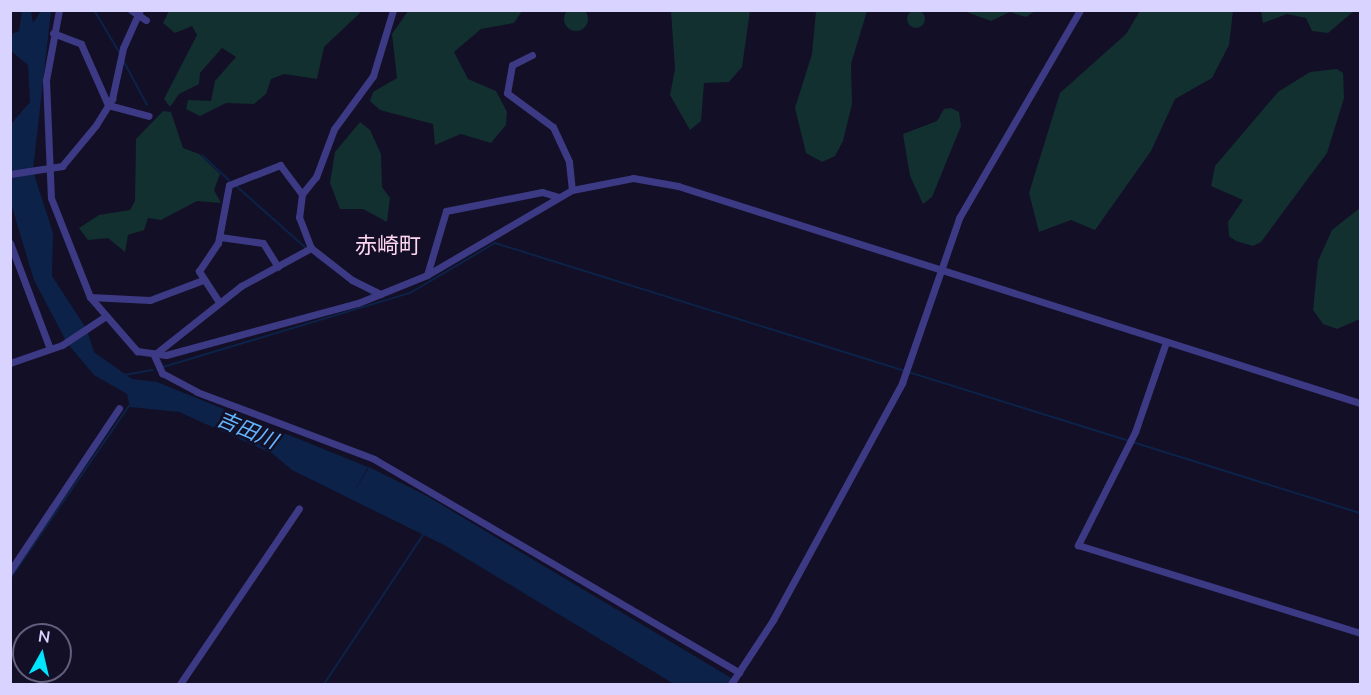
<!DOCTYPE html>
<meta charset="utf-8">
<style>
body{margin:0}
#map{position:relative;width:1371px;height:695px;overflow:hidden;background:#130f26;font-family:"Nunito Sans","Noto Sans JP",sans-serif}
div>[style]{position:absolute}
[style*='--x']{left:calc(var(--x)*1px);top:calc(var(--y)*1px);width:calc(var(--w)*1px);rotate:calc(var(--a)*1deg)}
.green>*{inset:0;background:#12302f}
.round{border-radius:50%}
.water>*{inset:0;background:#0c2248}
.stream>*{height:2px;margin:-1px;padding:0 1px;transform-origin:1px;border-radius:1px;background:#0c2248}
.minor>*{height:7px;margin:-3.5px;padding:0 3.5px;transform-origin:3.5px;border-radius:3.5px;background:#3d3a85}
span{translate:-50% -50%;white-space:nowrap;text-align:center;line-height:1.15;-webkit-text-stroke:5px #130f26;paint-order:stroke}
.water-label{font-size:21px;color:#62b6ff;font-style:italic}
.quarter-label{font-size:22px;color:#ffd6f0}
.frame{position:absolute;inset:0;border:12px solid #d9d4ff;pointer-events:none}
.north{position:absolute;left:12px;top:623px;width:60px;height:60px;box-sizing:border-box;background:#130f26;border:2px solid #625e7d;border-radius:50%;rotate:8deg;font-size:16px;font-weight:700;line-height:24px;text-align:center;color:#d9d4ff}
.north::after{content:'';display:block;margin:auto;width:21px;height:27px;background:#00e5ff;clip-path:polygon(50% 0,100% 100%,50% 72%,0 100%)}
</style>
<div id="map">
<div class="green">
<i class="round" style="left:564px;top:7px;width:24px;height:24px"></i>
<i class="round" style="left:907px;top:10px;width:18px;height:18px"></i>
<i style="clip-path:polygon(169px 11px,169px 10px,362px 11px,324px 47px,317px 79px,284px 74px,271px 79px,266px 94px,254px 104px,226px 103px,200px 116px,186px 109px,188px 100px,211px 101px,215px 81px,236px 57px,222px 48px,200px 73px,199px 84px,179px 94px,170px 107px,164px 99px,197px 35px,192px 26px,175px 33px,163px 23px)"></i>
<i style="clip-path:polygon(408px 11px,522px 11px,514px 23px,481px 29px,454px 52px,468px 79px,496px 91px,507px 112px,506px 125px,491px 143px,461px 134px,435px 145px,433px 124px,380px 110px,370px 101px,373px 92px,397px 78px,392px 34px)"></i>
<i style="clip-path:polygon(671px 11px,750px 11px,742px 67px,729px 82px,704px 83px,701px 121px,690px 130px,670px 95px,675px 69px)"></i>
<i style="clip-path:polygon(816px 11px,867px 11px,851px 64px,852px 104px,843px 141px,835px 156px,822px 162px,806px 153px,795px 108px,812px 54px)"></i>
<i style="clip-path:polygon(964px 11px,1035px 11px,1026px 17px,1010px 12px,991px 21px)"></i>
<i style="clip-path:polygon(1140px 11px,1233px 11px,1229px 45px,1212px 78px,1175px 99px,1151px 151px,1095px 230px,1071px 220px,1039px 232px,1029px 193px,1060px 93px,1126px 34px)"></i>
<i style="clip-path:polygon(1261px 11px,1261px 10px,1354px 11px,1328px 33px,1312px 31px,1306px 18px,1287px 14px,1263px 23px)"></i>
<i style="clip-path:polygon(1337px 69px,1343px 73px,1344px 98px,1327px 153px,1261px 242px,1253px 246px,1236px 241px,1229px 236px,1228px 222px,1243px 200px,1211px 186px,1215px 166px,1278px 92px,1310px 72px)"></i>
<i style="clip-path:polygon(951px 108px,959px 112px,961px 126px,932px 197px,923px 204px,910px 176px,903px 134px,937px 121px,944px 109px)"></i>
<i style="clip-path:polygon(163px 111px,171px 112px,183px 148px,199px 154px,220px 174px,214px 190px,221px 203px,197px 201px,161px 220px,148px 218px,144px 230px,128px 235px,125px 252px,108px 238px,88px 240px,79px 228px,99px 215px,130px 210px,135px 201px,136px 139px)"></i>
<i style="clip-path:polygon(360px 122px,370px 130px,381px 154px,382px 187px,390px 198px,387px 222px,363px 209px,340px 209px,330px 183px,335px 152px)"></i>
<i style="clip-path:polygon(1360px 208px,1360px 319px,1337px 329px,1323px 324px,1313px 310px,1318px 261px,1332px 230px)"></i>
</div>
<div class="water">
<i style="clip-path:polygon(22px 11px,31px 11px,33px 23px,41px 11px,51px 11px,33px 170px,11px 173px,10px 125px,30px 102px,28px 65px,11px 51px,11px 34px,19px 31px)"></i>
<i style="clip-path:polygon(33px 171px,53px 233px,52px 276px,86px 328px,66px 341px,34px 280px,11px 204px,11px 175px)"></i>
<i style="clip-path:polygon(87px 330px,94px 352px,132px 379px,157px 382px,368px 467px,352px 495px,369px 467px,427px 496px,733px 679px,729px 684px,674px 684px,446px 546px,292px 470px,273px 454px,179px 412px,130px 407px,127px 394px,94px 375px,67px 343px)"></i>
</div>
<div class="stream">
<i style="--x:94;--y:10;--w:49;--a:59.2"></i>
<i style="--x:123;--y:60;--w:51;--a:61.9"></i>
<i style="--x:202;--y:155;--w:38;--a:43"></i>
<i style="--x:235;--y:185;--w:96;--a:41.6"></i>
<i style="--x:316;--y:256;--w:69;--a:34.4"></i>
<i style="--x:163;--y:367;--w:258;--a:-16.7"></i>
<i style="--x:410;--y:293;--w:99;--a:-30.5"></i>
<i style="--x:495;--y:243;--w:906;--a:17.34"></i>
<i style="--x:124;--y:375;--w:29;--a:-10"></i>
<i style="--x:10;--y:579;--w:210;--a:-55.5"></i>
<i style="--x:324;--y:684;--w:179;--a:-56.4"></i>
</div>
<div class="minor">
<i style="--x:59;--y:10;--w:71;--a:100.5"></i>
<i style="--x:46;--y:80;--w:118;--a:87.6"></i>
<i style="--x:51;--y:198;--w:106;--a:68.5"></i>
<i style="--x:90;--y:297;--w:72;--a:49"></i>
<i style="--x:137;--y:351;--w:29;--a:8"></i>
<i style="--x:166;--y:355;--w:199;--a:-15.2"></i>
<i style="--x:358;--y:303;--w:74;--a:-22.1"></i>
<i style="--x:427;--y:275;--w:168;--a:-30.4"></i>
<i style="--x:572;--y:190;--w:62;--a:-11.1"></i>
<i style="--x:633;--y:178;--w:46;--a:10.1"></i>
<i style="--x:678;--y:186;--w:716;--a:17.65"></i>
<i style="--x:131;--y:10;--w:18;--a:34"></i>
<i style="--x:53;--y:33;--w:30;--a:21"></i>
<i style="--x:81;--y:44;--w:67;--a:66.1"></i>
<i style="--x:108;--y:105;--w:42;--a:15"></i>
<i style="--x:532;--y:55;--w:22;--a:153"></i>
<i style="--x:512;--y:65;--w:28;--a:100"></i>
<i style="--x:507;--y:93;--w:57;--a:36.5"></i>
<i style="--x:553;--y:127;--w:38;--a:65"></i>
<i style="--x:569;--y:162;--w:28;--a:84"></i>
<i style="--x:10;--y:174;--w:53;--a:-8.7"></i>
<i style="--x:62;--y:166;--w:53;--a:-50.3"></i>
<i style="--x:96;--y:125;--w:31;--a:-58"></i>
<i style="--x:112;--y:99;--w:52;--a:-77.8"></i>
<i style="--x:123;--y:48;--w:42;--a:-65.9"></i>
<i style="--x:302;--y:194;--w:22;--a:-51"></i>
<i style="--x:316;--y:177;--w:51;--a:-69.4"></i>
<i style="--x:334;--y:129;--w:66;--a:-53.7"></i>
<i style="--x:373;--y:76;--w:69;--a:-73.1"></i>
<i style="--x:220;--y:237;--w:43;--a:7.9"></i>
<i style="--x:263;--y:243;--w:28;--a:58"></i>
<i style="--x:10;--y:243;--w:113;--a:69.3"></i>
<i style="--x:427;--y:275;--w:67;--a:-73.5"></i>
<i style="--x:446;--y:211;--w:98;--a:-11.2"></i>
<i style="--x:542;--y:192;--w:17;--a:17"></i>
<i style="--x:90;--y:297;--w:60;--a:2.9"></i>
<i style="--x:150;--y:300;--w:57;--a:-20.7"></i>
<i style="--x:219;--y:302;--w:37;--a:-123"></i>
<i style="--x:199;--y:271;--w:34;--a:-56"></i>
<i style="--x:218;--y:243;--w:59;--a:-79.3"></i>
<i style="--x:229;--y:185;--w:55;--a:-21.4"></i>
<i style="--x:280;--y:165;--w:36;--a:53"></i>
<i style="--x:302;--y:194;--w:23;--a:97"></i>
<i style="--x:299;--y:217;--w:33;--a:69"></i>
<i style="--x:1166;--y:342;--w:95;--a:109"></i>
<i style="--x:1135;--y:432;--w:127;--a:116.8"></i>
<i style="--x:1078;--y:545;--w:295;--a:17.3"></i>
<i style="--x:154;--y:355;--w:20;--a:66"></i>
<i style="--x:162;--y:373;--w:40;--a:28"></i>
<i style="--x:197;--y:392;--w:189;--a:20.7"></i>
<i style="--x:374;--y:459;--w:423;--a:30.3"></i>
<i style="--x:154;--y:355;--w:111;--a:-38.4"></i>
<i style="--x:241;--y:286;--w:80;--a:-28.5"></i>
<i style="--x:311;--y:248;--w:52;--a:38"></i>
<i style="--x:352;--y:280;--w:32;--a:26"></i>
<i style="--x:10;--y:363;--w:55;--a:-19.1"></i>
<i style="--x:62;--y:345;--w:49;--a:-33.4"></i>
<i style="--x:10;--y:571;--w:196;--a:-56.2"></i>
<i style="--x:180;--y:684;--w:212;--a:-55.9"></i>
<i style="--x:731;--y:684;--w:77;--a:-56.7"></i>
<i style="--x:773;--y:620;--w:270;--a:-61.4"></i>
<i style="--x:902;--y:383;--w:175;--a:-70.9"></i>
<i style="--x:959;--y:218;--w:241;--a:-59.8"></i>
</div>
<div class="water-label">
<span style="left:247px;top:430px;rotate:23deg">吉田川</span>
</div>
<div class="quarter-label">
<span style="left:388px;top:247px">赤崎町</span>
</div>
<div class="frame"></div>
<div class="north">N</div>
</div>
